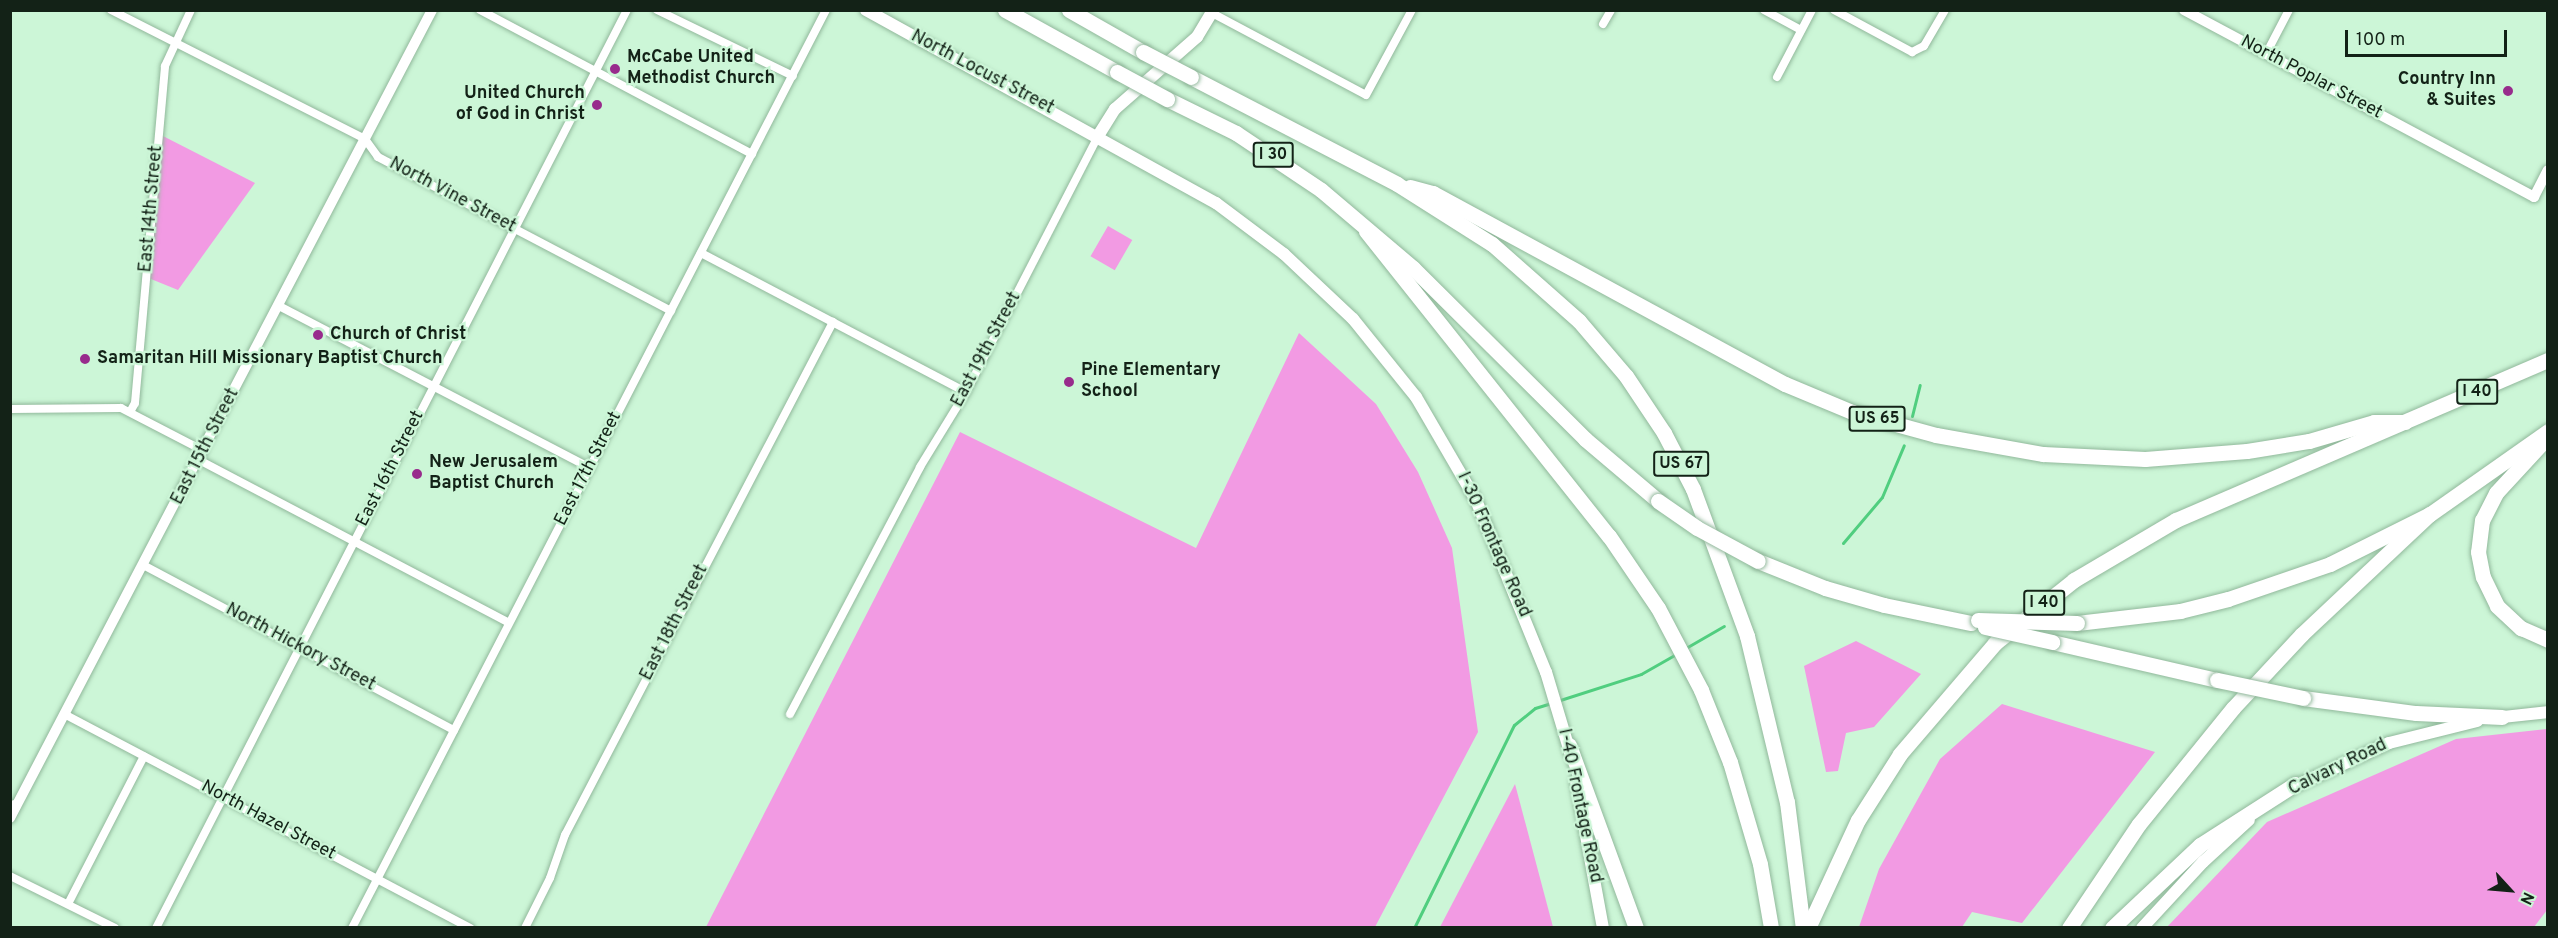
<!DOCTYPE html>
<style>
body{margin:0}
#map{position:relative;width:2558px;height:938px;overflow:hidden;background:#ccf6d7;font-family:Overpass,sans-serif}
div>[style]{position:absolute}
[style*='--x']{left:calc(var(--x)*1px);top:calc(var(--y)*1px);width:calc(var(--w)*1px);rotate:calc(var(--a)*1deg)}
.green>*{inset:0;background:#f29ae3;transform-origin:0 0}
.stream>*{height:3px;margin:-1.5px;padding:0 1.5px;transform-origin:1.5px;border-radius:1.5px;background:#50ce7f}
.roads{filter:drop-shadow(0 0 2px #91b89b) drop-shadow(0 0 2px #91b89b)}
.minor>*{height:8px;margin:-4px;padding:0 4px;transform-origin:4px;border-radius:4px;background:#fff}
.tertiary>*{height:10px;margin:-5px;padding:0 5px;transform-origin:5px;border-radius:5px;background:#fff}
.secondary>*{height:12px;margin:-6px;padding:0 6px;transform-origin:6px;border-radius:6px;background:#fff}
.motorway>*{height:15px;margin:-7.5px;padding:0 7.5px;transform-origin:7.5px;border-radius:7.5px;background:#fff}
.bridges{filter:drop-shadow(0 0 2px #91b89b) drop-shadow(0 0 2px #91b89b)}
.motorway-bridge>*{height:15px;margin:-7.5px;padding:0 7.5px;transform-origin:7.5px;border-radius:7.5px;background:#fff}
.dots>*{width:16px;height:16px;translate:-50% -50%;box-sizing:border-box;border:3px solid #ccf6d7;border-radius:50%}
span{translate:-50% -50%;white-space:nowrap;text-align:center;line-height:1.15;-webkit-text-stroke:4.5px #ccf6d7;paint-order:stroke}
.shield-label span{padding:2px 4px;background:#ccf6d7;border:2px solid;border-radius:4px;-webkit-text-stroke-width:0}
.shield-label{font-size:16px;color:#132217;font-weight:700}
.poi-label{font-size:18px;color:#132217;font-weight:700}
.left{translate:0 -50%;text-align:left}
.right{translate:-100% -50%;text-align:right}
.street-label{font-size:18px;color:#132217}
.frame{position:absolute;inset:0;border:12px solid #132217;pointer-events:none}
.north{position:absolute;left:2480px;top:860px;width:60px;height:60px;-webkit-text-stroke:4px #ccf6d7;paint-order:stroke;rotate:116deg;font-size:16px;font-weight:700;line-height:24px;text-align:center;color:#132217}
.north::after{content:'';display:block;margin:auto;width:21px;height:27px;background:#132217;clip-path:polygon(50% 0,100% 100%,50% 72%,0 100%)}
.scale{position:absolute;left:2345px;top:30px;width:162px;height:27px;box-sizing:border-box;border:3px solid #132217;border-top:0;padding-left:8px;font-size:18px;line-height:21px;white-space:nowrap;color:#132217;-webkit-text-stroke:4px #ccf6d7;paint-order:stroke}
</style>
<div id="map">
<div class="green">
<i style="clip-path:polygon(159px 134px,255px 183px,178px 290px,146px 277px)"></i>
<i style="left:1108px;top:226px;width:28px;height:35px;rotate:30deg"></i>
<i style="clip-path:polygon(1299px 333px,1376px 404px,1418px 472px,1452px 548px,1478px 732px,1375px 927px,706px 927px,960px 432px,1196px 548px)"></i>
<i style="clip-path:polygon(1856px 641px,1921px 674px,1874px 727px,1846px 733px,1838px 771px,1826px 772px,1804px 666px)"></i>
<i style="clip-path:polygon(2002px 704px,2155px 752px,2022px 923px,1972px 912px,1962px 927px,1859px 927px,1879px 869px,1940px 759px)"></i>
<i style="clip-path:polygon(2547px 729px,2547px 910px,2534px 927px,2167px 927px,2267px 822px,2456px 739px)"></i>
<i style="clip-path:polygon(1515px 784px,1553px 927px,1440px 927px)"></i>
</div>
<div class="stream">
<i style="--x:1912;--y:416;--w:32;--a:-76"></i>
<i style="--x:1843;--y:543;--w:60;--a:-49.7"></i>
<i style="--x:1882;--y:497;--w:56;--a:-67.1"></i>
<i style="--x:1684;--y:649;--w:46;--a:-29.9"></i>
<i style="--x:1557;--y:701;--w:88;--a:-17.8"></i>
<i style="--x:1641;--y:674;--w:40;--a:-29.7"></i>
<i style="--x:1414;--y:928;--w:226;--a:-63.8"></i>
<i style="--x:1514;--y:725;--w:27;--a:-39"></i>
<i style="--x:1535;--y:708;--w:17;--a:-17"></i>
</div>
<div class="roads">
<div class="minor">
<i style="--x:111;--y:10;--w:285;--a:26.9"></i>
<i style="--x:365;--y:139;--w:22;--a:54"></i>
<i style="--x:378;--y:157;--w:331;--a:27.7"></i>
<i style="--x:480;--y:10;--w:308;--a:27.9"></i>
<i style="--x:657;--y:10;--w:151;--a:25.9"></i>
<i style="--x:1764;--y:10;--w:42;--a:28.4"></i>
<i style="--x:1834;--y:10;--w:89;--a:28.3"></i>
<i style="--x:1912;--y:52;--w:13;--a:-27"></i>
<i style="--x:1924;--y:46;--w:42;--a:-59.7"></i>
<i style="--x:1212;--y:13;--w:174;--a:28"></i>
<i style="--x:1366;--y:95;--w:97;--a:-61.6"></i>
<i style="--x:1603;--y:24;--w:16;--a:-60"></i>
<i style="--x:2266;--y:54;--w:50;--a:-62.4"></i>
<i style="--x:1777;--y:77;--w:76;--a:-62.4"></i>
<i style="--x:701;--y:253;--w:299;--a:27.7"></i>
<i style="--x:279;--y:306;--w:351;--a:27.5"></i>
<i style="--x:10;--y:409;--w:111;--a:-0.5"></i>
<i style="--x:121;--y:408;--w:93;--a:27.4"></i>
<i style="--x:130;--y:412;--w:10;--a:-61"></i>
<i style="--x:135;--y:403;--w:338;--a:-84.9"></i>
<i style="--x:165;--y:66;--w:62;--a:-65.1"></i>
<i style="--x:199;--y:460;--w:350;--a:27.7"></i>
<i style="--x:145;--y:566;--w:350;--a:28"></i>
<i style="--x:790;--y:714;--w:279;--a:-62.2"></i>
<i style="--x:920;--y:467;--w:88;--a:-58.5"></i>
<i style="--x:966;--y:392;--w:288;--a:-62.7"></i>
<i style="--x:66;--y:715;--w:457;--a:27.8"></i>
<i style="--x:10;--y:876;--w:117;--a:26.3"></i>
<i style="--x:68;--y:904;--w:166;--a:-62.8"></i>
<i style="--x:156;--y:928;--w:1032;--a:-62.84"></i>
<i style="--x:352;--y:928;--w:1033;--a:-62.69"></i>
<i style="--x:525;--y:928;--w:56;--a:-63.4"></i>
<i style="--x:550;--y:878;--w:46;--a:-70.8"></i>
<i style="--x:565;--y:835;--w:579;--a:-62.42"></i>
</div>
<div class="tertiary">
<i style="--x:2184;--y:10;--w:397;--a:28.1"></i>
<i style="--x:2534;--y:197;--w:30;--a:-63"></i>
<i style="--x:10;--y:818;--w:912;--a:-62.42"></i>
</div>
<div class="secondary">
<i style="--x:866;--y:10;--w:400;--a:28.9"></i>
<i style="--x:1216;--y:203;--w:85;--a:36.9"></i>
<i style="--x:1284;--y:254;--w:95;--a:43.3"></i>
<i style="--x:1353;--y:319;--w:100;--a:51.1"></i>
<i style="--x:1416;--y:397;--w:119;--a:59.8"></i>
<i style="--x:1476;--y:500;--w:186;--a:67.9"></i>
<i style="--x:1546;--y:672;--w:84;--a:73.3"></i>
<i style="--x:1098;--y:136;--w:32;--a:-58"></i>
<i style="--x:1115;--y:109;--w:109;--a:-41.3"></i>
<i style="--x:1197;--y:37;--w:31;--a:-59"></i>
<i style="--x:2494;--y:718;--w:54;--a:-6.3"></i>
<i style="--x:1576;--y:781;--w:149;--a:79.6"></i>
<i style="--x:2289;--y:789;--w:110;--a:-24.7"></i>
<i style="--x:2389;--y:743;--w:91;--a:-14"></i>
<i style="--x:10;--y:808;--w:5;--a:-22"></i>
<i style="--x:2142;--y:928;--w:90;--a:-47.3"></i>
<i style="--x:2203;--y:862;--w:62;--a:-42.4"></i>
</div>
<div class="motorway">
<i style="--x:1005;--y:10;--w:128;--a:29"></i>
<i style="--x:1069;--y:10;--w:85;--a:29.6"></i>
<i style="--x:1191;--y:77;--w:232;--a:27.4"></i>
<i style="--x:1397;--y:184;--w:112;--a:32.3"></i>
<i style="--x:1492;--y:244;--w:116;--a:41.5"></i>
<i style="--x:1579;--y:321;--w:72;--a:49.5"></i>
<i style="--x:1626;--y:376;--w:69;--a:56.3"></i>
<i style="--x:1664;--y:433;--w:63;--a:62.6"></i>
<i style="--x:1693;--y:489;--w:157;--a:69.8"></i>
<i style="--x:1747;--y:636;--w:171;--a:76.5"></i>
<i style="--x:1787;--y:802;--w:127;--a:82.8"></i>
<i style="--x:1167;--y:99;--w:77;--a:26.2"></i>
<i style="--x:1236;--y:133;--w:102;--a:33.8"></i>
<i style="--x:1321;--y:190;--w:121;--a:40.3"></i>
<i style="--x:1413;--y:268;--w:243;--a:44.8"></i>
<i style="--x:1585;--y:439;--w:96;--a:40.3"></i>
<i style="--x:1410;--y:187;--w:24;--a:15"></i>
<i style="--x:1433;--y:193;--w:400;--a:28.5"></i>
<i style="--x:1785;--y:384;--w:73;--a:22.7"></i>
<i style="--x:1852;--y:412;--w:87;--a:15.3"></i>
<i style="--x:1936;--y:435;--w:109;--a:10.1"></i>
<i style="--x:2043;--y:454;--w:102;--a:2.8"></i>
<i style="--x:2145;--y:459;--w:102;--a:-4.5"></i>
<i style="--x:2247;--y:451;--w:63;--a:-9.2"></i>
<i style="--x:2309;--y:441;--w:68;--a:-16.3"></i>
<i style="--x:2374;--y:422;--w:31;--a:0"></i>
<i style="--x:1366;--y:231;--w:390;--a:51.5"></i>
<i style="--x:1609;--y:536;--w:87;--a:55.8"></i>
<i style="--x:1658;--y:608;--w:93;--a:62.3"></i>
<i style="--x:1701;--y:690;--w:78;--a:68.1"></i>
<i style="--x:1730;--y:762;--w:106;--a:73.6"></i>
<i style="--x:1760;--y:864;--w:65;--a:80.2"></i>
<i style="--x:2543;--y:442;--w:69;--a:132.7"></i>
<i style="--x:2496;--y:493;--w:30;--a:117"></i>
<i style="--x:2482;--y:520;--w:32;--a:97"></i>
<i style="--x:2478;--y:552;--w:25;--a:79"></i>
<i style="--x:2483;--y:577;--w:32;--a:64"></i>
<i style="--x:2497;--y:606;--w:33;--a:43"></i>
<i style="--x:2521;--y:628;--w:30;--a:24"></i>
<i style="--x:1758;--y:561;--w:72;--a:21.9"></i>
<i style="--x:1825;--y:588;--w:61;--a:16.1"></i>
<i style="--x:1884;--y:605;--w:89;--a:11.7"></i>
<i style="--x:2077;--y:623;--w:104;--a:-6.6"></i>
<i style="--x:2180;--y:611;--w:49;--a:-14"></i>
<i style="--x:2228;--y:599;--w:108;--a:-18.9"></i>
<i style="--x:2330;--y:564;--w:112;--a:-26.6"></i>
<i style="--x:2430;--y:514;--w:144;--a:-35.1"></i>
<i style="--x:2052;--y:642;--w:169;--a:13"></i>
<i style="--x:2303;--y:698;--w:114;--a:7.6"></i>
<i style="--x:2416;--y:713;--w:86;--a:2.7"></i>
<i style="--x:1569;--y:745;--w:195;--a:69.9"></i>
<i style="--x:1808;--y:928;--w:119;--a:-65.2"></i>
<i style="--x:1858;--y:820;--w:78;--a:-57.5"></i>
<i style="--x:1900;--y:754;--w:146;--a:-49.4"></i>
<i style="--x:1995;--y:643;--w:101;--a:-38.6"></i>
<i style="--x:2074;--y:580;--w:118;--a:-30.5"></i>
<i style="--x:2176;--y:520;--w:405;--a:-23.3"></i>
<i style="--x:2069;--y:928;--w:125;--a:-56.1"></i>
<i style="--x:2139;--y:824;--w:149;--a:-51"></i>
<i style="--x:2233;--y:708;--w:101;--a:-47"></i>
<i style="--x:2302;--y:634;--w:175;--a:-43.2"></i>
<i style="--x:2112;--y:928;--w:121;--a:-43.3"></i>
<i style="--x:2200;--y:845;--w:113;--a:-32.7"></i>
</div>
</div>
<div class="bridges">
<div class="motorway-bridge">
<i style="--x:1143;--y:52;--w:54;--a:27.5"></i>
<i style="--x:1117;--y:72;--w:57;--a:28.4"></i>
<i style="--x:1658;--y:501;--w:47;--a:34.7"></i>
<i style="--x:1697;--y:528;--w:69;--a:28.4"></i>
<i style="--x:1978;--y:620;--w:99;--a:1.7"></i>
<i style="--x:1985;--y:627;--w:69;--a:12.6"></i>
<i style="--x:2217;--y:680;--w:88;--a:11.8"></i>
</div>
</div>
<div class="dots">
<i style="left:615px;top:69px;background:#982b8c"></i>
<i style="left:2508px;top:91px;background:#982b8c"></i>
<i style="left:597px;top:105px;background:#982b8c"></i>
<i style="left:318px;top:335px;background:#982b8c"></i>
<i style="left:85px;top:359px;background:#982b8c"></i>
<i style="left:1069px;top:382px;background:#982b8c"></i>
<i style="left:417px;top:474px;background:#982b8c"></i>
</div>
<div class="shield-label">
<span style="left:1273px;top:155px">I 30</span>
<span style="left:2477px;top:392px">I 40</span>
<span style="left:1877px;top:419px">US 65</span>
<span style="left:1681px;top:464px">US 67</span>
<span style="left:2044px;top:603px">I 40</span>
</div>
<div class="poi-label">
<span class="left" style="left:627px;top:69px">McCabe United<br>Methodist Church</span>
<span class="right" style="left:2496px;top:91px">Country Inn<br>&amp; Suites</span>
<span class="right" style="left:585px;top:105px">United Church<br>of God in Christ</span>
<span class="left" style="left:330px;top:335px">Church of Christ</span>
<span class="left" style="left:97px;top:359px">Samaritan Hill Missionary Baptist Church</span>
<span class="left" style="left:1081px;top:382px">Pine Elementary<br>School</span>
<span class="left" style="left:429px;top:474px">New Jerusalem<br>Baptist Church</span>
</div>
<div class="street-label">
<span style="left:982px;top:73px;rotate:28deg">North Locust Street</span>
<span style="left:2311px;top:78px;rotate:28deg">North Poplar Street</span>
<span style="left:452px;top:196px;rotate:28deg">North Vine Street</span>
<span style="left:152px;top:209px;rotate:-85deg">East 14th Street</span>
<span style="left:987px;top:350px;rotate:-62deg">East 19th Street</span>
<span style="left:206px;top:447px;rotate:-63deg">East 15th Street</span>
<span style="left:391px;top:469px;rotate:-63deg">East 16th Street</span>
<span style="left:589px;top:469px;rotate:-63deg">East 17th Street</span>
<span style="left:1493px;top:545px;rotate:66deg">I-30 Frontage Road</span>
<span style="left:675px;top:623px;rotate:-63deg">East 18th Street</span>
<span style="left:300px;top:648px;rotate:28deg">North Hickory Street</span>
<span style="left:2338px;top:768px;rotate:-26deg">Calvary Road</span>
<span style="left:1579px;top:806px;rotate:78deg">I-40 Frontage Road</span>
<span style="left:268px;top:821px;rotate:28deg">North Hazel Street</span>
</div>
<div class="frame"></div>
<div class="north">N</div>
<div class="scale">100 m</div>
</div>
